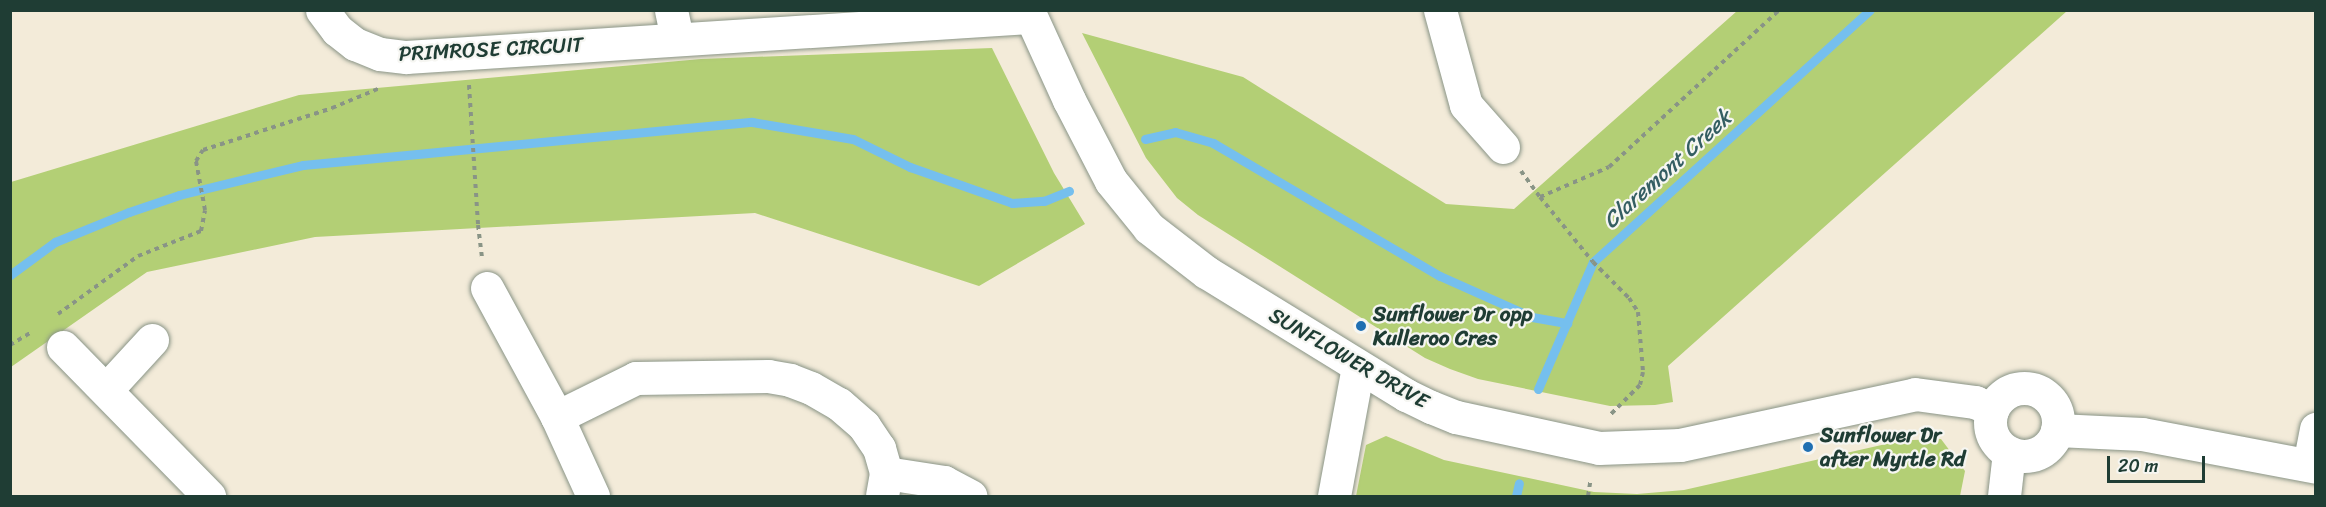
<!DOCTYPE html>
<style>
body{margin:0}
#map{position:relative;width:2326px;height:507px;overflow:hidden;background:#f3ebd9;font-family:Sriracha,sans-serif}
div>[style]{position:absolute}
[style*='--x']{left:calc(var(--x)*1px);top:calc(var(--y)*1px);width:calc(var(--w)*1px);rotate:calc(var(--a)*1deg)}
.green>*{inset:0;background:#b3cf75}
.stream>*{height:9px;margin:-4.5px;padding:0 4.5px;transform-origin:4.5px;border-radius:4.5px;background:#75bfee}
.path>*{height:4px;margin-top:-2px;transform-origin:0;background:repeating-linear-gradient(90deg,#899486 0 4.5px,transparent 0 9px)}
.roads{filter:drop-shadow(0 0 2px #899486) drop-shadow(0 0 2px #899486)}
.minor>*{height:33px;margin:-16.5px;padding:0 16.5px;transform-origin:16.5px;border-radius:16.5px;background:#fff}
.minor>.ring{margin:-16.5px;padding:0;box-sizing:content-box;background:none;border:33px solid #fff;border-radius:50%}
.dots>*{width:16px;height:16px;translate:-50% -50%;box-sizing:border-box;border:3px solid #f6f6f2;border-radius:50%}
span{translate:-50% -50%;white-space:nowrap;text-align:center;line-height:1.15;-webkit-text-stroke:4.5px #f6f6f2;paint-order:stroke}
.street-label{font-size:21px;color:#1f3d34}
.poi-label{font-size:21px;color:#1f3d34;font-weight:700}
.left{translate:0 -50%;text-align:left}
.water-label{font-size:22px;color:#345e62;font-style:italic}
.frame{position:absolute;inset:0;border:12px solid #1f3d34;pointer-events:none}
.scale{position:absolute;left:2107px;top:456px;width:98px;height:27px;box-sizing:border-box;border:3px solid #1f3d34;border-top:0;padding-left:8px;font-size:18px;line-height:21px;white-space:nowrap;color:#1f3d34;-webkit-text-stroke:4px #f6f6f2;paint-order:stroke}
</style>
<div id="map">
<div class="green">
<i style="clip-path:polygon(1737px 11px,2067px 11px,1668px 366px,1673px 402px,1655px 405px,1610px 406px,1478px 379px,1450px 369px,1425px 358px,1198px 215px,1177px 198px,1146px 158px,1082px 33px,1243px 77px,1446px 204px,1514px 209px)"></i>
<i style="clip-path:polygon(992px 48px,1054px 173px,1085px 224px,979px 286px,755px 213px,315px 237px,147px 272px,11px 367px,11px 182px,299px 95px,701px 59px)"></i>
<i style="clip-path:polygon(1386px 436px,1444px 460px,1594px 492px,1637px 494px,1684px 490px,1886px 444px,1913px 440px,1941px 439px,1965px 471px,1960px 496px,1356px 496px,1366px 445px)"></i>
</div>
<div class="stream">
<i style="--x:1145;--y:139;--w:31;--a:-13"></i>
<i style="--x:1175;--y:132;--w:40;--a:16"></i>
<i style="--x:1213;--y:143;--w:263;--a:30.4"></i>
<i style="--x:1440;--y:276;--w:101;--a:24"></i>
<i style="--x:1532;--y:317;--w:36;--a:10"></i>
<i style="--x:10;--y:275;--w:56;--a:-36.3"></i>
<i style="--x:55;--y:242;--w:80;--a:-22.1"></i>
<i style="--x:129;--y:212;--w:53;--a:-18.8"></i>
<i style="--x:179;--y:195;--w:128;--a:-13.6"></i>
<i style="--x:303;--y:165;--w:451;--a:-5.5"></i>
<i style="--x:752;--y:122;--w:102;--a:9.6"></i>
<i style="--x:853;--y:139;--w:64;--a:26.2"></i>
<i style="--x:910;--y:167;--w:108;--a:19.4"></i>
<i style="--x:1012;--y:203;--w:32;--a:-4"></i>
<i style="--x:1044;--y:201;--w:27;--a:-22"></i>
<i style="--x:1538;--y:389;--w:138;--a:-66.6"></i>
<i style="--x:1593;--y:262;--w:374;--a:-42.3"></i>
<i style="--x:1516;--y:496;--w:13;--a:-77"></i>
</div>
<div class="path">
<i style="--x:469;--y:85;--w:140;--a:86.3"></i>
<i style="--x:478;--y:225;--w:32;--a:83"></i>
<i style="--x:1521;--y:171;--w:32;--a:54"></i>
<i style="--x:1540;--y:197;--w:75;--a:-23.5"></i>
<i style="--x:1609;--y:167;--w:231;--a:-42.7"></i>
<i style="--x:1540;--y:197;--w:84;--a:50.8"></i>
<i style="--x:1593;--y:262;--w:51;--a:45"></i>
<i style="--x:1629;--y:298;--w:17;--a:57"></i>
<i style="--x:1638;--y:312;--w:60;--a:85.2"></i>
<i style="--x:1643;--y:372;--w:13;--a:103"></i>
<i style="--x:1640;--y:385;--w:44;--a:135"></i>
<i style="--x:58;--y:314;--w:99;--a:-35.9"></i>
<i style="--x:138;--y:256;--w:68;--a:-21.6"></i>
<i style="--x:201;--y:231;--w:21;--a:-79"></i>
<i style="--x:205;--y:210;--w:50;--a:-100.4"></i>
<i style="--x:196;--y:161;--w:13;--a:-58"></i>
<i style="--x:203;--y:150;--w:136;--a:-18"></i>
<i style="--x:332;--y:108;--w:52;--a:-22.6"></i>
<i style="--x:10;--y:345;--w:26;--a:-31"></i>
<i style="--x:1588;--y:496;--w:18;--a:-81"></i>
</div>
<div class="roads">
<div class="minor">
<i style="--x:322;--y:10;--w:25;--a:53"></i>
<i style="--x:337;--y:30;--w:23;--a:38"></i>
<i style="--x:355;--y:44;--w:27;--a:22"></i>
<i style="--x:380;--y:54;--w:26;--a:7"></i>
<i style="--x:406;--y:57;--w:624;--a:-3.67"></i>
<i style="--x:671;--y:10;--w:29;--a:78"></i>
<i style="--x:1028;--y:10;--w:99;--a:65.5"></i>
<i style="--x:1069;--y:100;--w:91;--a:62.6"></i>
<i style="--x:1111;--y:181;--w:60;--a:51"></i>
<i style="--x:1149;--y:228;--w:72;--a:37.7"></i>
<i style="--x:1206;--y:272;--w:235;--a:31.6"></i>
<i style="--x:1406;--y:395;--w:28;--a:26"></i>
<i style="--x:1431;--y:407;--w:27;--a:22"></i>
<i style="--x:1456;--y:417;--w:146;--a:12.2"></i>
<i style="--x:1599;--y:448;--w:81;--a:-2.1"></i>
<i style="--x:1680;--y:445;--w:240;--a:-12.2"></i>
<i style="--x:1915;--y:394;--w:61;--a:7.6"></i>
<i style="--x:1975;--y:402;--w:19;--a:25"></i>
<i style="--x:1440;--y:10;--w:98;--a:74.7"></i>
<i style="--x:1466;--y:105;--w:56;--a:48.6"></i>
<i style="--x:487;--y:288;--w:147;--a:61.5"></i>
<i style="--x:557;--y:417;--w:87;--a:65.5"></i>
<i style="--x:63;--y:347;--w:209;--a:45.6"></i>
<i class="ring" style="left:1990px;top:388px;width:35px;height:35px"></i>
<i style="--x:106;--y:390;--w:68;--a:-47.4"></i>
<i style="--x:557;--y:417;--w:88;--a:-26.3"></i>
<i style="--x:636;--y:378;--w:132;--a:-0.9"></i>
<i style="--x:768;--y:376;--w:22;--a:10"></i>
<i style="--x:790;--y:380;--w:22;--a:21"></i>
<i style="--x:811;--y:388;--w:32;--a:30"></i>
<i style="--x:839;--y:404;--w:33;--a:41"></i>
<i style="--x:864;--y:426;--w:27;--a:56"></i>
<i style="--x:879;--y:448;--w:26;--a:74"></i>
<i style="--x:886;--y:473;--w:23;--a:100"></i>
<i style="--x:2057;--y:430;--w:85;--a:2.7"></i>
<i style="--x:2142;--y:434;--w:177;--a:10.7"></i>
<i style="--x:2309;--y:465;--w:37;--a:-79"></i>
<i style="--x:886;--y:473;--w:59;--a:8.8"></i>
<i style="--x:944;--y:482;--w:30;--a:28"></i>
<i style="--x:1334;--y:496;--w:131;--a:-79.5"></i>
<i style="--x:2004;--y:496;--w:44;--a:-83.5"></i>
</div>
</div>
<div class="dots">
<i style="left:1361px;top:326px;background:#1f6fb2"></i>
<i style="left:1808px;top:447px;background:#1f6fb2"></i>
</div>
<div class="street-label">
<span style="left:491px;top:49px;rotate:-3deg">PRIMROSE CIRCUIT</span>
<span style="left:1349px;top:358px;rotate:30deg">SUNFLOWER DRIVE</span>
</div>
<div class="poi-label">
<span class="left" style="left:1373px;top:326px">Sunflower Dr opp<br>Kulleroo Cres</span>
<span class="left" style="left:1820px;top:447px">Sunflower Dr<br>after Myrtle Rd</span>
</div>
<div class="water-label">
<span style="left:1667px;top:169px;rotate:-42deg">Claremont Creek</span>
</div>
<div class="frame"></div>
<div class="scale">20 m</div>
</div>
